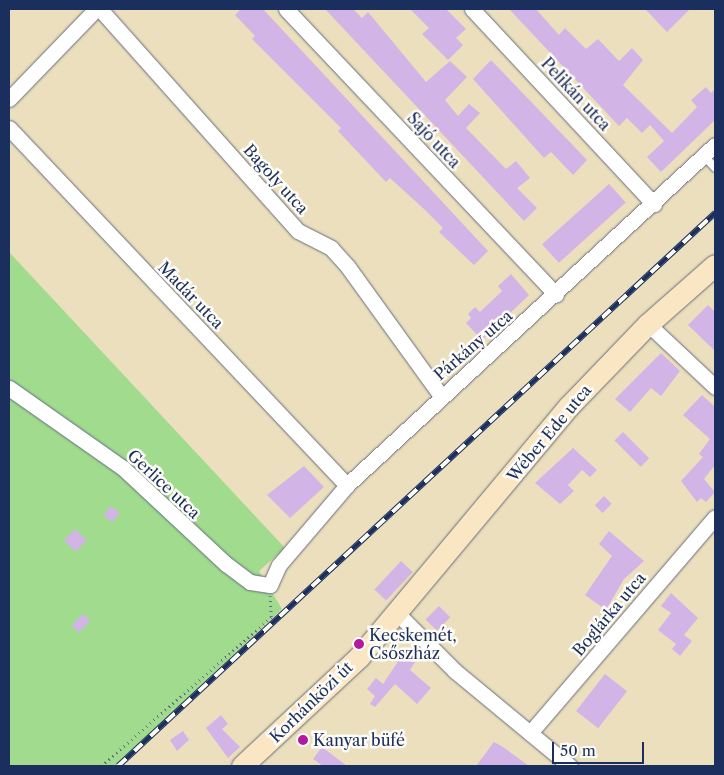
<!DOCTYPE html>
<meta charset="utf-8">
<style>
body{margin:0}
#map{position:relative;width:724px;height:775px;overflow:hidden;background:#ecdfbd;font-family:"Libre Caslon Text",serif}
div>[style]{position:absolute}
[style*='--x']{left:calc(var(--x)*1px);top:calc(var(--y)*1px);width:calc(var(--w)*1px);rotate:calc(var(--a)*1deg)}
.green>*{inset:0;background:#a0db8e}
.building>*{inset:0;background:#d3b4e7;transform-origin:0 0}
.path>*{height:2.5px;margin-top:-1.25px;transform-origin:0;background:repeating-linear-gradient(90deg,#646d7f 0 1px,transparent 0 5px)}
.roads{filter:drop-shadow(0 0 1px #646d7f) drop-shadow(0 0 1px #646d7f)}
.lane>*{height:8px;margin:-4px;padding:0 4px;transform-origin:4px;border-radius:4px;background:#fff}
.street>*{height:15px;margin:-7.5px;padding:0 7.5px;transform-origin:7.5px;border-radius:7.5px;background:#fff}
.secondary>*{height:21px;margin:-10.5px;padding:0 10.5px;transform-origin:10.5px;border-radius:10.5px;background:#fbe6c4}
.rail>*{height:5.5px;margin-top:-2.75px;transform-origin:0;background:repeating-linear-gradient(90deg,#fdfcf7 0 11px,#1b2f5e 0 22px);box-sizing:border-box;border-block:1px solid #1b2f5e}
.dots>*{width:14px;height:14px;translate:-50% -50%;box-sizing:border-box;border:2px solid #fdfcf7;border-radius:50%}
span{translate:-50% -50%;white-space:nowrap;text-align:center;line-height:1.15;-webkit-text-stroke:5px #fdfcf7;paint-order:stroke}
.street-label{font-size:16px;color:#1b2f5e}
.poi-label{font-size:16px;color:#1b2f5e}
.left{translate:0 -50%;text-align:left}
.frame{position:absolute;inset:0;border:10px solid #1b2f5e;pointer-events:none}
.scale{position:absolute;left:552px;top:742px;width:92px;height:22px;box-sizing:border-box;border:2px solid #1b2f5e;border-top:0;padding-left:6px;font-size:15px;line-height:18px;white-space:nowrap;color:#1b2f5e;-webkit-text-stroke:4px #fdfcf7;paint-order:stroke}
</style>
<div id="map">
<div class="green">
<i style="clip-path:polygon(9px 252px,285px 548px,259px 571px,282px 609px,115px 766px,9px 766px)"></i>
</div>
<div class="building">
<i style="clip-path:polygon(241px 9px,263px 9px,488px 251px,474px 265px,439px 232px,443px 228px,424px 209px,390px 178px,386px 182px,338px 131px,341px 128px,252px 39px,255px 36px,235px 15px)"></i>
<i style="clip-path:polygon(325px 9px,353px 9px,362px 18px,368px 12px,426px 82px,450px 61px,467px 77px,445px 100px,458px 116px,469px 104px,480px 113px,466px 128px,506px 169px,516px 161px,530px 178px,517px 188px,537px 208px,524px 221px)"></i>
<i style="clip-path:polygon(410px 9px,446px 9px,466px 29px,456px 38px,463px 45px,448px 60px,422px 34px,429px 28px)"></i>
<i style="clip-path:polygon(509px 9px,536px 9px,559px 35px,565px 28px,586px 49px,598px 39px,619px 61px,632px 48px,643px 60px,623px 85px,672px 133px,697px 107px,691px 100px,706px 87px,711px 93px,715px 89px,715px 120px,661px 172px,647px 157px,664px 141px,650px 125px,642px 133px,627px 118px,619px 126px)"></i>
<i style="clip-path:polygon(645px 9px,690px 9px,667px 32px)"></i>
<i style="clip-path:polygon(491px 60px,587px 160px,573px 175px,551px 152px,544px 158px,473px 79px)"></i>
<i style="left:609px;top:184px;width:25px;height:90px;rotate:48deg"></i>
<i style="clip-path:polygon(511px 274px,529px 295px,482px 340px,466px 323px,471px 318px,468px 314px,475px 307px,480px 312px,502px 291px,498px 286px)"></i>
<i style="clip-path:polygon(708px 305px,715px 312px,715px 351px,688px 325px)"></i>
<i style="clip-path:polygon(661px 353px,680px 371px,661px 396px,651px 388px,630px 412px,615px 399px)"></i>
<i style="clip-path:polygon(702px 395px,715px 407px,715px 465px,704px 479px,715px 492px,706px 502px,701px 498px,697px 502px,681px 481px,703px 457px,699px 454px,710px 439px,683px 415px)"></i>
<i style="left:623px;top:432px;width:37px;height:12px;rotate:45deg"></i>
<i style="clip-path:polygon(573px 448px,597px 470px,590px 477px,582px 470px,568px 485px,574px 491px,560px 504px,535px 483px)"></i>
<i style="clip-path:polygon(304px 466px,324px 487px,290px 518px,267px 495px)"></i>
<i style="left:604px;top:496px;width:11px;height:13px;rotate:45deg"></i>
<i style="left:111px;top:506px;width:11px;height:12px;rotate:38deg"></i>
<i style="left:75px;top:529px;width:16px;height:16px;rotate:43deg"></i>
<i style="clip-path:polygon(609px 531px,644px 561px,624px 579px,606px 610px,585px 595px,612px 556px,599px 544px)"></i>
<i style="left:401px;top:561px;width:16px;height:39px;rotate:43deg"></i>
<i style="clip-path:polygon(671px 593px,698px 618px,684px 635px,692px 641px,680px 656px,672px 649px,676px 644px,658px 630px,671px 613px,661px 606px)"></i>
<i style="left:439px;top:606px;width:16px;height:19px;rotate:45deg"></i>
<i style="left:83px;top:614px;width:10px;height:16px;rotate:45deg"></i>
<i style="clip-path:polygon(405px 651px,417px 659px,410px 670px,431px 688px,417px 704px,395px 684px,375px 707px,370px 704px,375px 696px,367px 689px,376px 678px,383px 684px)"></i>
<i style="left:605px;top:674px;width:28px;height:47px;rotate:38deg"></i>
<i style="clip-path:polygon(221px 715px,228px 724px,222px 729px,240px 747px,228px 758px,206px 728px)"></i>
<i style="clip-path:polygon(183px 731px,189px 740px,177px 751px,170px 740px)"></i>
<i style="clip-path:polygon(494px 742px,503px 747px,529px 766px,476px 766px)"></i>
<i style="clip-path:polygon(322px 747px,347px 766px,323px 766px,313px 759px)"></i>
</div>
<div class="path">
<i style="--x:101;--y:766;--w:226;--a:-41.2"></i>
<i style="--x:271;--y:617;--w:21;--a:-93"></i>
</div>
<div class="roads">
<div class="lane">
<i style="--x:704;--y:156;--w:16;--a:47"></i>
</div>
<div class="street">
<i style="--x:100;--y:9;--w:297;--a:48.3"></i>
<i style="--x:298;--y:231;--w:37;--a:27"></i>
<i style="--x:331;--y:248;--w:25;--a:48"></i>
<i style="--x:348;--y:267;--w:159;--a:54.2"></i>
<i style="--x:286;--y:9;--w:393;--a:46.6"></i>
<i style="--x:472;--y:9;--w:267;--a:47"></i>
<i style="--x:9;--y:99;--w:125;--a:-46"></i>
<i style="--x:9;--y:128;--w:492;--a:46.6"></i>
<i style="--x:648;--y:324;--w:92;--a:43.2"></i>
<i style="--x:9;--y:388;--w:139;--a:35.1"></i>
<i style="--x:123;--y:468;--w:141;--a:43"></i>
<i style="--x:226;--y:564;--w:30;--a:37"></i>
<i style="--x:250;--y:582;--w:20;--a:9"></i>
<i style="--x:270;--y:585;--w:22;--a:-66"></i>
<i style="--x:279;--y:565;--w:105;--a:-49.6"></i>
<i style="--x:347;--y:485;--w:501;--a:-42.74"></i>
<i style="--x:397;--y:613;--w:82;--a:45"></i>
<i style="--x:455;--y:671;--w:149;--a:39.6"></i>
<i style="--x:530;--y:733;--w:284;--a:-49.4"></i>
</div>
<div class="secondary">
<i style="--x:242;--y:766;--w:160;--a:-43"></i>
<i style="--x:359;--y:657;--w:326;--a:-50.1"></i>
<i style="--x:568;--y:407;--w:115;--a:-46.1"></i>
<i style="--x:648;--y:324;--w:89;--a:-41.4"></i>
</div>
</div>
<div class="rail">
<i style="--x:118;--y:766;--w:814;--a:-42.81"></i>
</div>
<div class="dots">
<i style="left:359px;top:644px;background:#b5179e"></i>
<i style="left:303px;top:740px;background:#b5179e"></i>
</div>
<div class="street-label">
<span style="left:576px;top:94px;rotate:47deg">Pelikán utca</span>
<span style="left:434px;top:140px;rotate:47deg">Sajó utca</span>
<span style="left:276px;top:179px;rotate:48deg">Bagoly utca</span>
<span style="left:191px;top:295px;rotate:46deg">Madár utca</span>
<span style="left:473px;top:345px;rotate:-41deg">Párkány utca</span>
<span style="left:549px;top:433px;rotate:-50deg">Wéber Ede utca</span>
<span style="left:164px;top:484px;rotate:43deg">Gerlice utca</span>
<span style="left:609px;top:614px;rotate:-50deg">Boglárka utca</span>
<span style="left:311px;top:702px;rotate:-44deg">Korhánközi út</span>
</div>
<div class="poi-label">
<span class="left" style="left:369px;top:644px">Kecskemét,<br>Csőszház</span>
<span class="left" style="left:313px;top:740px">Kanyar büfé</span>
</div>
<div class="frame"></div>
<div class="scale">50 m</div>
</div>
